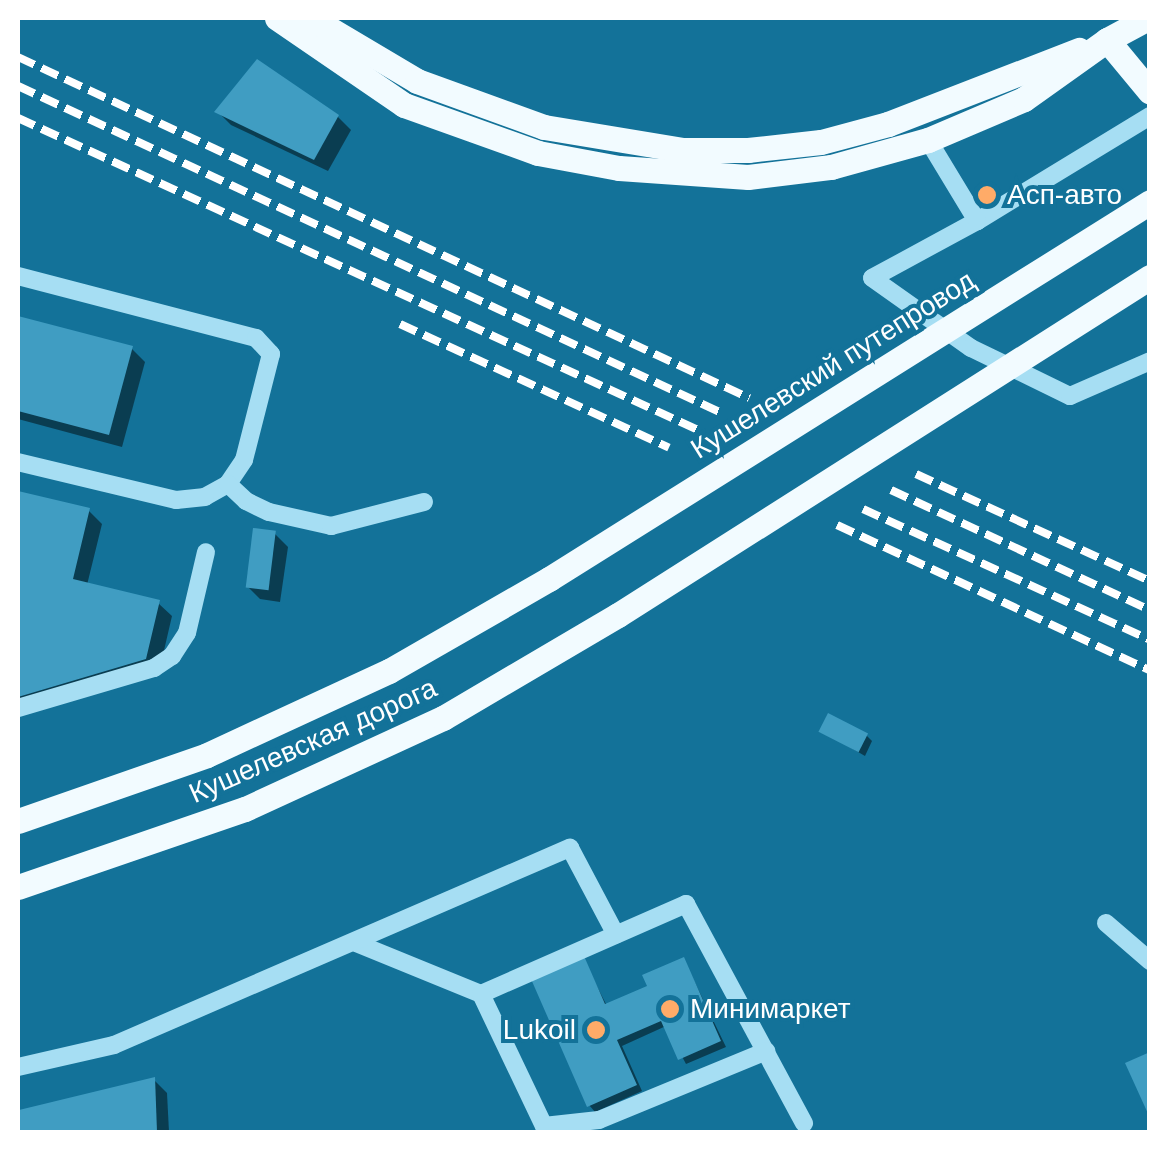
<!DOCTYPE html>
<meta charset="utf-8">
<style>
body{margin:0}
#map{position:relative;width:1167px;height:1150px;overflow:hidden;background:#137299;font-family:Arial,sans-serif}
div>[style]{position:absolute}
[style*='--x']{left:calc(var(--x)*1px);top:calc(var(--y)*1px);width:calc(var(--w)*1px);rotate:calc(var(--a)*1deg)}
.shadow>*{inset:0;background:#0007}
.building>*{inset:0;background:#409dc2;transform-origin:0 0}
.minor>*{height:18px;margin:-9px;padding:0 9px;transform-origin:9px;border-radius:9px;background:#a6def3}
.major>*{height:25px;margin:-12.5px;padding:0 12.5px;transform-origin:12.5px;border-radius:12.5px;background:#f2fbff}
.rail>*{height:8px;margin-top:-4px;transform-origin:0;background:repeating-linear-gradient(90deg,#fff 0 18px,transparent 0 26px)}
.major-bridge>*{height:25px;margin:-12.5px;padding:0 12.5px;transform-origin:12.5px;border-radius:12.5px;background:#f2fbff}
.dots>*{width:28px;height:28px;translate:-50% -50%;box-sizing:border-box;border:5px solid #137299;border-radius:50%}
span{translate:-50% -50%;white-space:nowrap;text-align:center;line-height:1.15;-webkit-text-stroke:8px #137299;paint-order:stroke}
.poi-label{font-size:28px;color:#fff}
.left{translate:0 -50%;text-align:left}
.right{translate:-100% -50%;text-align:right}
.street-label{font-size:28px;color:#fff}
.frame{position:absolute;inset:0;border:20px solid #fff;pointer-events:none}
</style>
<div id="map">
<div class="shadow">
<i style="clip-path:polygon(218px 112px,338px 117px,351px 130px,328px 171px,231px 125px)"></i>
<i style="clip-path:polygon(18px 318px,132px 349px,145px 362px,122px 447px,18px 419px)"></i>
<i style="clip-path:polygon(18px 493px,89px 511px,102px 524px,87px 585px,158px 603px,172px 616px,159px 672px,18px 714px)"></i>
<i style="clip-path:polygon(275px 534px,288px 547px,280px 602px,260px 599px,247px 586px)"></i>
<i style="clip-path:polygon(822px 731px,866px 735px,872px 741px,865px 756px)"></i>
<i style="clip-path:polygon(583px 959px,607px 1006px,650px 987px,684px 960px,726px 1047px,686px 1064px,666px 1026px,622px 1046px,642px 1091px,595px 1112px,589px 1105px)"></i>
<i style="clip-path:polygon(154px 1080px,167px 1093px,169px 1132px,22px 1132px,21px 1111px)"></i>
</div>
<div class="building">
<i style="clip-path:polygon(257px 59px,339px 115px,314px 160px,214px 112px)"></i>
<i style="clip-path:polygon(18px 316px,133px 346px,109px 435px,18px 411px)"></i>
<i style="clip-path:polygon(18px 491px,90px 508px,73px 579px,160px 600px,146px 659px,18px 697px)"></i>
<i style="left:253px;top:528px;width:23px;height:60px;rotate:7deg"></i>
<i style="left:828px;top:713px;width:45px;height:21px;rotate:27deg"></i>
<i style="clip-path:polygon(584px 956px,605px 1004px,647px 986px,642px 975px,684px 957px,721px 1041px,678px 1060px,661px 1021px,617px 1040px,637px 1085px,587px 1107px,531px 979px)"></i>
<i style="clip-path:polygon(1150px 1052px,1150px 1118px,1125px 1063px)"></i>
<i style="clip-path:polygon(155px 1077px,157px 1132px,19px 1132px,19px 1110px)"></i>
</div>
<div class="minor">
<i style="--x:1150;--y:116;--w:202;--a:148.7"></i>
<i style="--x:977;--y:221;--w:119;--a:151.5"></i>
<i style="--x:872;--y:278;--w:121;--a:35.3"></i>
<i style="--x:971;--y:348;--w:110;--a:25.9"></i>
<i style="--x:1070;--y:396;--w:87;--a:-23.6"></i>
<i style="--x:928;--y:140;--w:95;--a:58.8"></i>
<i style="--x:18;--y:276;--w:246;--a:14.6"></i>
<i style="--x:256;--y:338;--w:22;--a:47"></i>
<i style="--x:271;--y:354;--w:109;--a:104.3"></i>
<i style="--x:244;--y:460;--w:29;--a:124"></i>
<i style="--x:228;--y:484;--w:26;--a:151"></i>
<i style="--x:205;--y:497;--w:29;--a:174"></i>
<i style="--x:176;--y:500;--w:163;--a:-166.5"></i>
<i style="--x:228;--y:484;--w:25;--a:43"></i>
<i style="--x:246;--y:501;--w:25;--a:26"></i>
<i style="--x:269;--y:512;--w:64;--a:12.7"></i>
<i style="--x:331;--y:526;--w:96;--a:-14.5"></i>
<i style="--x:18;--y:708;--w:142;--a:-16.4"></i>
<i style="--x:154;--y:668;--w:22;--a:-34"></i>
<i style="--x:172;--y:656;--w:27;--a:-57"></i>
<i style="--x:187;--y:633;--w:83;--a:-76.8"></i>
<i style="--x:1106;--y:923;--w:58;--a:40.8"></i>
<i style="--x:356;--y:943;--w:135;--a:22.2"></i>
<i style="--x:481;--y:994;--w:224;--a:-23.7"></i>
<i style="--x:686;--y:904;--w:249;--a:61.7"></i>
<i style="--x:481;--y:994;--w:146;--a:64.5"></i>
<i style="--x:544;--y:1126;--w:55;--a:-6.2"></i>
<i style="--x:599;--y:1120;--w:181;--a:-22.4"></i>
<i style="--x:18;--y:1067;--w:98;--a:-12.9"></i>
<i style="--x:114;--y:1045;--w:497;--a:-23.4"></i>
<i style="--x:570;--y:848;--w:98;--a:62.1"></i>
</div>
<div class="major">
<i style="--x:277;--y:18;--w:154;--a:34.4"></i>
<i style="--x:404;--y:105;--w:142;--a:19.7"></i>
<i style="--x:538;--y:153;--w:82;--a:10.5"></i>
<i style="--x:619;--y:168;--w:129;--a:4"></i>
<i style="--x:748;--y:177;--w:84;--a:-6.9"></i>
<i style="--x:831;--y:167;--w:101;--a:-15.6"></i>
<i style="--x:928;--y:140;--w:104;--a:-23.1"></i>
<i style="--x:1024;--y:99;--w:102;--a:-35.4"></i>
<i style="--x:1107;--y:40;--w:47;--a:-28.2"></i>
<i style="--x:311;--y:18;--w:123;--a:30.7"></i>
<i style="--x:417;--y:81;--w:135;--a:19.9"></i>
<i style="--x:544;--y:127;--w:141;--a:9.4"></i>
<i style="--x:683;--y:150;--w:65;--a:0"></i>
<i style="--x:748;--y:150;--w:73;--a:-6.3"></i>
<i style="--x:821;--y:142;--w:69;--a:-15"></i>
<i style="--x:888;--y:124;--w:205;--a:-21.2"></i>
<i style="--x:1107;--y:40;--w:67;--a:50.4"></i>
<i style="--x:18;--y:821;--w:200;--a:-19.2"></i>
<i style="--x:207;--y:755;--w:200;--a:-24.8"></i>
<i style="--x:389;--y:671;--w:185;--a:-29.9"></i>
<i style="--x:18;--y:887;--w:240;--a:-19"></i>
<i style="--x:245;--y:809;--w:218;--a:-24.7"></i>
<i style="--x:443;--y:718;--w:203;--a:-30.5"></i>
</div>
<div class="rail">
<i style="--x:18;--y:57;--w:807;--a:25.01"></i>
<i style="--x:18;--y:86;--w:778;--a:24.92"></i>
<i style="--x:18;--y:118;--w:748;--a:24.65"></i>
<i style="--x:400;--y:324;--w:296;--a:24.7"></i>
<i style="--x:916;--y:474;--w:257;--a:24.6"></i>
<i style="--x:891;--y:490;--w:285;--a:24.9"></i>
<i style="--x:863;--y:509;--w:315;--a:24.5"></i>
<i style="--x:837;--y:525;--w:345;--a:24.9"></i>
</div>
<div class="major-bridge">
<i style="--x:549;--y:579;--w:709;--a:-32.1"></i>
<i style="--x:618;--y:615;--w:630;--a:-32.43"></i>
</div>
<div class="dots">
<i style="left:987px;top:195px;background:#ffab68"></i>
<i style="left:670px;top:1009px;background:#ffab68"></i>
<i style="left:596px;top:1030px;background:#ffab68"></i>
</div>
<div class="poi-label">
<span class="left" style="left:1007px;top:195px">Асп-авто</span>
<span class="left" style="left:690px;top:1009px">Минимаркет</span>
<span class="right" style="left:576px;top:1030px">Lukoil</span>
</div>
<div class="street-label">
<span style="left:833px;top:365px;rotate:-32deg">Кушелевский путепровод</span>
<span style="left:313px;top:741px;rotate:-24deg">Кушелевская дорога</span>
</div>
<div class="frame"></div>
</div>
